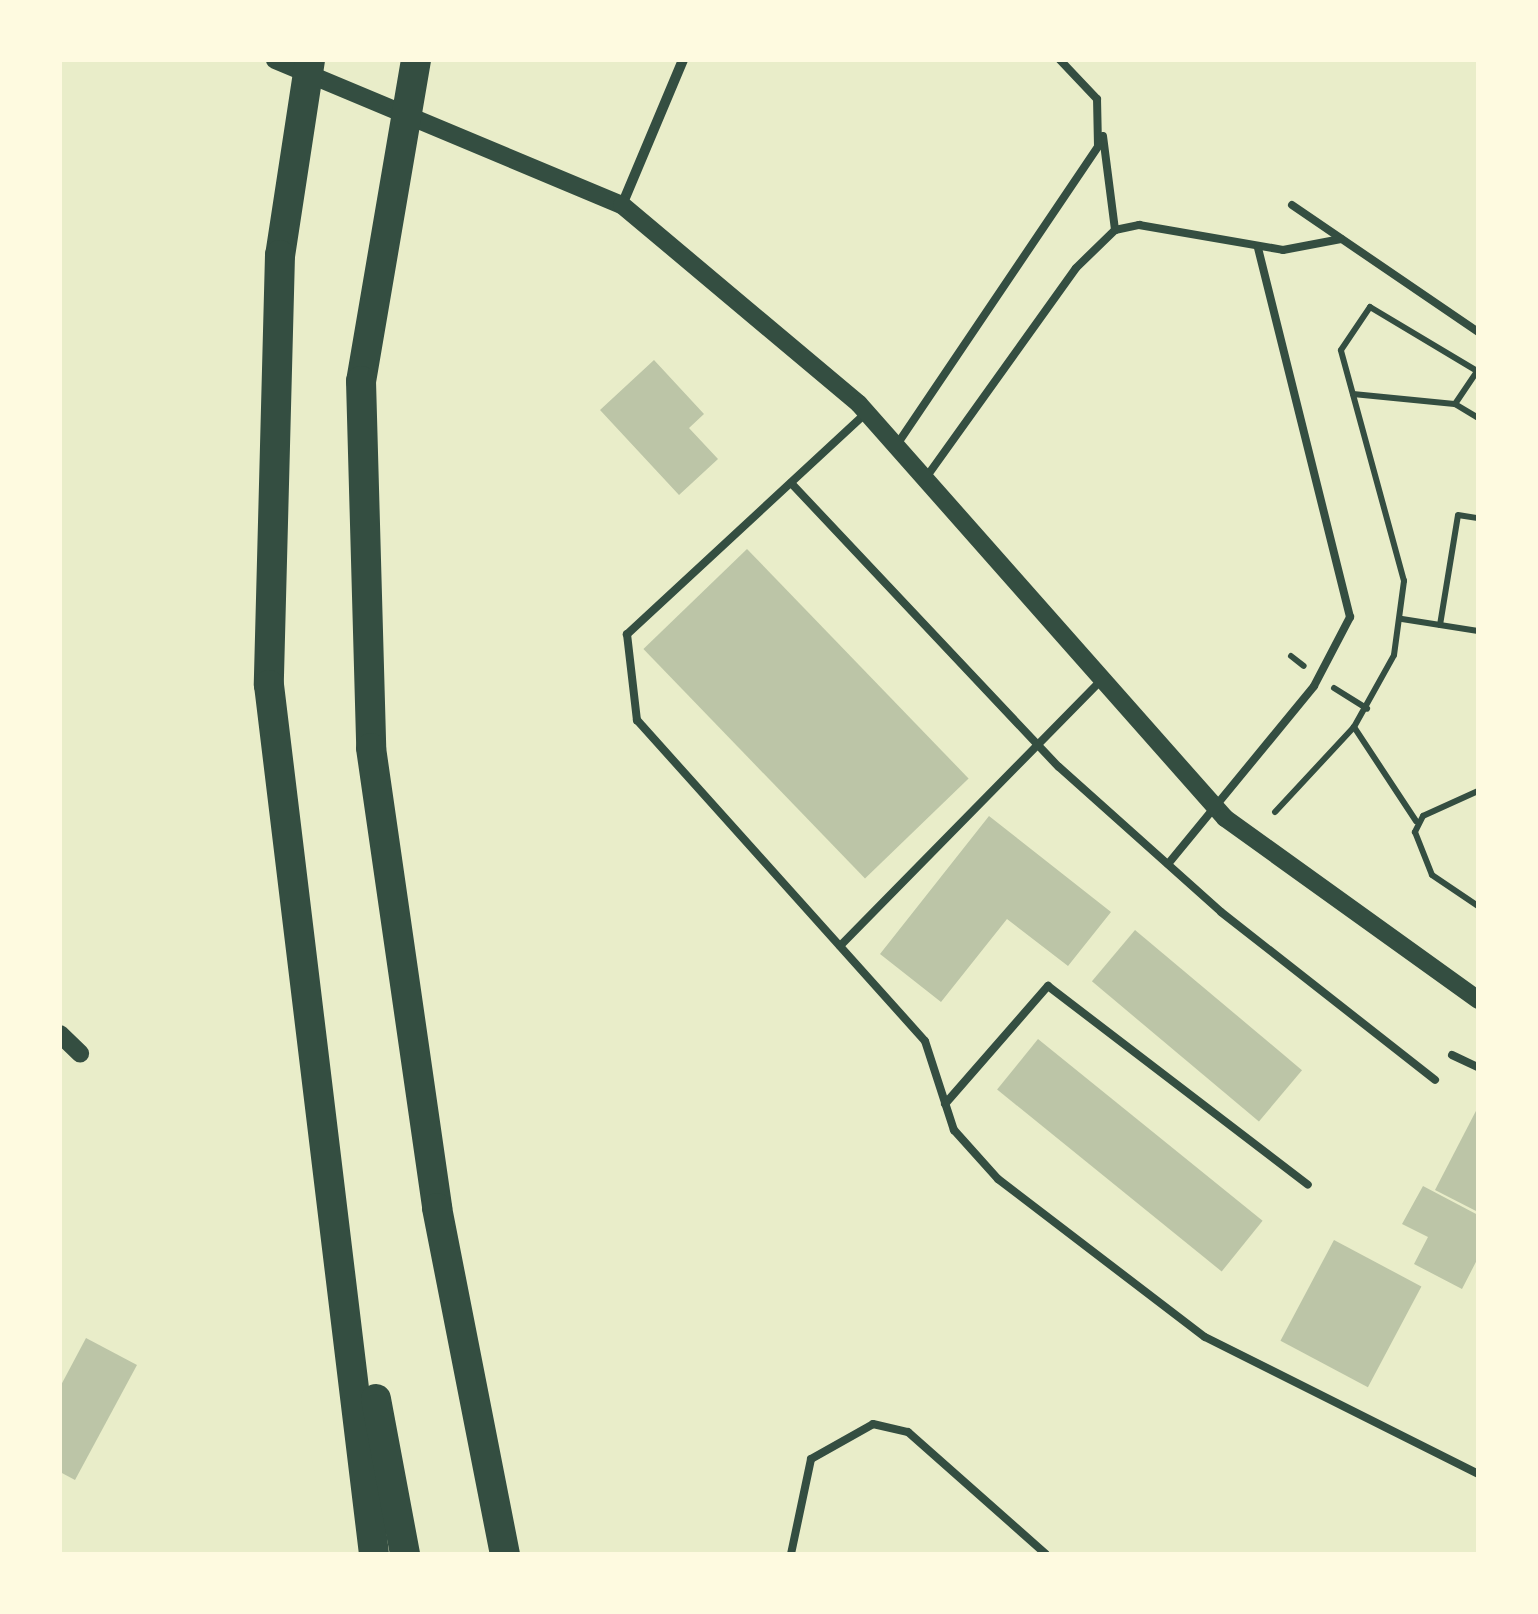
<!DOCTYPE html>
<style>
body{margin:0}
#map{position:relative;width:1538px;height:1614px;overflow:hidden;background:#e9edc9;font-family:"Roboto Condensed",sans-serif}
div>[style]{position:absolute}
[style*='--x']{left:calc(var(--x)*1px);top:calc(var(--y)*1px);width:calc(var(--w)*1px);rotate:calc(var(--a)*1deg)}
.building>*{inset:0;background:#bcc5a7;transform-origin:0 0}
.path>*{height:6px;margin:-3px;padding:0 3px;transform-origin:3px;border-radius:3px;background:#344e41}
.service>*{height:8px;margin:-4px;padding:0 4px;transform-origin:4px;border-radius:4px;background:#344e41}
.minor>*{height:10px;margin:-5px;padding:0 5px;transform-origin:5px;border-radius:5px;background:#344e41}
.tertiary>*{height:18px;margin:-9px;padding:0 9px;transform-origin:9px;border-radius:9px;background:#344e41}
.motorway>*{height:30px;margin:-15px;padding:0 15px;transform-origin:15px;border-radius:15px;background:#344e41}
span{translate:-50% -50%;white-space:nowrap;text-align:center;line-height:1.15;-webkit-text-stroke:8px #fefae0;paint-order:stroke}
.frame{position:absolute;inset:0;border:62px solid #fefae0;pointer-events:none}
</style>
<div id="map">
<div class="building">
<i style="clip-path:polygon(654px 360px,704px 414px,689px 428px,718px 459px,679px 495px,600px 410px)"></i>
<i style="left:747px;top:549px;width:319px;height:144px;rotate:46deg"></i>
<i style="clip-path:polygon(989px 816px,1111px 912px,1068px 966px,1007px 919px,941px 1002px,880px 954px)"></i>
<i style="left:1135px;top:930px;width:218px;height:67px;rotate:40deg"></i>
<i style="left:1038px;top:1039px;width:289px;height:65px;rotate:39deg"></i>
<i style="clip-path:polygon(1478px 1107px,1478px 1212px,1435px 1190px)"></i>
<i style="clip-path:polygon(1423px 1186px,1478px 1215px,1478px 1258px,1462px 1289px,1414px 1264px,1428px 1237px,1402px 1224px)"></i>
<i style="left:1334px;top:1240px;width:99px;height:114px;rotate:28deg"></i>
<i style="clip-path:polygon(86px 1338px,137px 1365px,75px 1480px,60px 1472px,60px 1387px)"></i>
</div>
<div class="path">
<i style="--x:1353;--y:394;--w:102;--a:5.6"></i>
<i style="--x:1455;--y:404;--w:27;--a:31"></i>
<i style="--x:1455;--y:404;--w:40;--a:-56"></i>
<i style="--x:1402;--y:619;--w:77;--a:9"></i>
<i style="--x:1440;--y:625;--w:111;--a:-80.7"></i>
<i style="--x:1458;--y:515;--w:20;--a:9"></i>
<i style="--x:1291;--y:656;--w:16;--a:38"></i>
<i style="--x:1334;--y:688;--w:39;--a:32"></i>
<i style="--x:1478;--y:791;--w:60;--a:155.6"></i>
<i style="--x:1423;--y:816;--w:18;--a:117"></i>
<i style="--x:1415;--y:832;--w:46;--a:68.4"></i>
<i style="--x:1432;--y:875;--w:55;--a:34"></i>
<i style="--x:1275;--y:812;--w:116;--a:-47.1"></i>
<i style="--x:1416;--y:821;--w:113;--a:-123.4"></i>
<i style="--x:1354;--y:727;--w:82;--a:-60.9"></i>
<i style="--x:1394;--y:655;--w:75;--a:-82.3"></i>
<i style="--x:1404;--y:581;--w:239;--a:-105.3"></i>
<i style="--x:1341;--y:350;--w:52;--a:-56"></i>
<i style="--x:1370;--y:307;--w:125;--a:30.9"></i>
</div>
<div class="service">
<i style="--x:1103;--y:136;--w:95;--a:82.7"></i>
<i style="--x:1292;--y:205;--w:225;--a:34.3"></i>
<i style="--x:866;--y:413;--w:326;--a:137.2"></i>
<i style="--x:627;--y:634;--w:87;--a:83.4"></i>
<i style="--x:637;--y:720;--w:431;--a:48.1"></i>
<i style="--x:925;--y:1041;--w:94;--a:72"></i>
<i style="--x:954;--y:1130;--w:66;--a:48.1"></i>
<i style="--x:998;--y:1179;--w:260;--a:37.4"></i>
<i style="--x:1205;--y:1337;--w:305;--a:26.6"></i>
<i style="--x:896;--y:446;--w:362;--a:-56"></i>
<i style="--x:1098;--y:146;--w:47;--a:-91.2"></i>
<i style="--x:1097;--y:99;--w:54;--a:-133.5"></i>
<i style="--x:925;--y:479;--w:259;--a:-54.4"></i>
<i style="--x:1076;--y:268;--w:54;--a:-44.3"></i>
<i style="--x:1115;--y:230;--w:25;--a:-12"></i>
<i style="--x:1139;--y:225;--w:146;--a:9.8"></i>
<i style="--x:1283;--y:250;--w:59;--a:-10.7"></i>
<i style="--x:791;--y:483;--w:390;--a:46.7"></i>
<i style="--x:1059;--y:767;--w:217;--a:41.8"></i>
<i style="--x:1221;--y:912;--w:272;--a:38.1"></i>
<i style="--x:1168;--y:864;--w:230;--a:-50.6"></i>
<i style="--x:1314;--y:686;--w:78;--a:-62.4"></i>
<i style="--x:1350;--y:617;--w:381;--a:-104"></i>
<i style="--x:840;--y:946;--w:374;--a:-45.5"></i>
<i style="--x:1452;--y:1055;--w:29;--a:25"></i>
<i style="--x:945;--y:1104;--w:157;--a:-48.9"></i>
<i style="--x:1048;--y:986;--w:327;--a:37.4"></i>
<i style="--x:791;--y:1554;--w:97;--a:-78.1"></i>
<i style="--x:811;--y:1459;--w:71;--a:-29.4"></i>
<i style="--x:873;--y:1424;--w:36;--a:13"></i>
<i style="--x:908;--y:1432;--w:184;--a:41.5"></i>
</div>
<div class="minor">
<i style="--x:622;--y:205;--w:157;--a:-67.2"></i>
</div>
<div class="tertiary">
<i style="--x:275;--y:60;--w:376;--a:22.7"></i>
<i style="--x:622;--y:205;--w:309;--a:40"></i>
<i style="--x:859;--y:404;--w:553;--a:48.52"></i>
<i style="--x:1225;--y:818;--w:312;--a:35.7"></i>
<i style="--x:60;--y:1034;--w:28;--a:44"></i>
</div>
<div class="motorway">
<i style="--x:310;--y:60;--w:197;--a:98.7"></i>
<i style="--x:280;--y:255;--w:430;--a:91.5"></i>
<i style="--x:269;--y:685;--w:875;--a:83.11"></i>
<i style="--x:416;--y:60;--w:326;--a:99.7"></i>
<i style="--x:361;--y:381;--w:367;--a:88.4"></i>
<i style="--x:371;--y:748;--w:465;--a:81.8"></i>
<i style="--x:437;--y:1208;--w:353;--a:78.9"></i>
<i style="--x:376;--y:1399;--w:158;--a:79.4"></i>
</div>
<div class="frame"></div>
</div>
